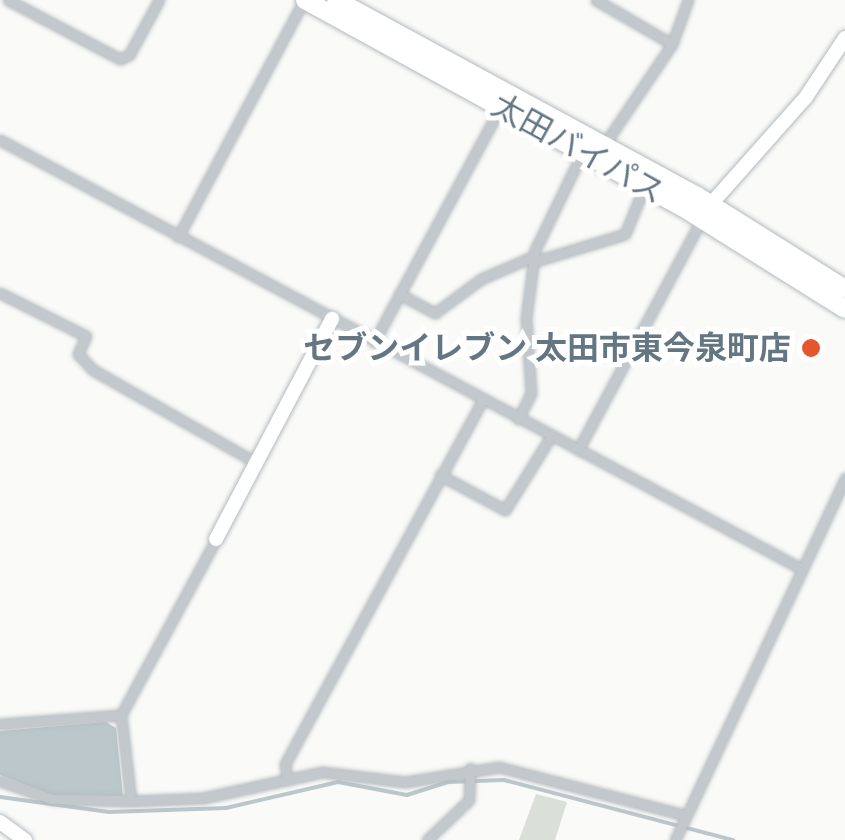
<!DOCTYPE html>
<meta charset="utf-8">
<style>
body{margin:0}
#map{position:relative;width:845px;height:840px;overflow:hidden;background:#fafaf8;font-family:Raleway,"Noto Sans JP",sans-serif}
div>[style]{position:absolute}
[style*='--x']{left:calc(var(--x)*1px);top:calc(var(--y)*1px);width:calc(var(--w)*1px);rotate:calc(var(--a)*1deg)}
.green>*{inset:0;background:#dadfd7}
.water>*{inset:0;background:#bbc7cb}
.stream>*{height:4px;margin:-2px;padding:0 2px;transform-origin:2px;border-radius:2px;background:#bbc7cb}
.roads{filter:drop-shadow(0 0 2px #b3babf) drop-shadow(0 0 2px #b3babf)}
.street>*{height:9px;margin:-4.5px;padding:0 4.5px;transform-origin:4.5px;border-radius:4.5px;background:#c3c8cc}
.secondary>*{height:14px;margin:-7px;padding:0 7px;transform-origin:7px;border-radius:7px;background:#fff}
.highway>*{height:18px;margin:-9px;padding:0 9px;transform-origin:9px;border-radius:9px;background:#fff}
.dots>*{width:28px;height:28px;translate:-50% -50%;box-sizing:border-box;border:5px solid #fff;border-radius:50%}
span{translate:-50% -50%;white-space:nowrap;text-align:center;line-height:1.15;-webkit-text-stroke:10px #fff;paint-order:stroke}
.street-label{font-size:32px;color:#657683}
.poi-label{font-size:32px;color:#657683;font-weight:700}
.right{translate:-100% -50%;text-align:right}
</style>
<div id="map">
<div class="green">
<i style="clip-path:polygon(536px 794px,567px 802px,555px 840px,519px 840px)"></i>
</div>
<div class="water">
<i style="clip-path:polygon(106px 722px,116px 728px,123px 796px,53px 795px,0 775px,0 731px)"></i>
</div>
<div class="stream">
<i style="--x:0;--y:797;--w:110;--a:7.8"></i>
<i style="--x:109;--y:812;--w:117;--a:-2"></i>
<i style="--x:226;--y:808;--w:115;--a:-13.1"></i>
<i style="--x:338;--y:782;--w:70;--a:10.7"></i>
<i style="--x:407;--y:795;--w:43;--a:-17.6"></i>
<i style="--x:448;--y:782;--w:56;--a:-2"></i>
<i style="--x:504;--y:780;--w:237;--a:14.7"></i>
</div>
<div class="roads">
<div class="street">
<i style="--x:8;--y:0;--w:127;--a:27.8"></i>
<i style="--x:120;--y:59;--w:10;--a:-24"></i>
<i style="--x:129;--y:55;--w:63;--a:-61.4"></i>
<i style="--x:596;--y:0;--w:88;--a:30.1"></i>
<i style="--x:0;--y:140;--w:910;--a:28.14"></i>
<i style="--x:604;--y:145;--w:122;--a:-56"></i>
<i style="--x:672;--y:44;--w:47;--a:-70"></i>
<i style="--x:178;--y:237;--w:268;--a:-62"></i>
<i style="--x:533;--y:262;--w:96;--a:-16.9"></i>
<i style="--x:625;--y:234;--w:53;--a:-67.8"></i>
<i style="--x:0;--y:293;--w:96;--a:26.6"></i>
<i style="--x:86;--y:336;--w:20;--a:114"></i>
<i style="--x:78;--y:354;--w:22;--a:47"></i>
<i style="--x:93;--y:370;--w:186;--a:29.6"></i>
<i style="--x:399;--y:294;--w:41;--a:27.8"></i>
<i style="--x:435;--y:313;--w:57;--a:-36.5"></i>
<i style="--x:481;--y:279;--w:58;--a:-23.5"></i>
<i style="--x:374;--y:342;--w:266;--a:-61.7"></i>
<i style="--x:518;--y:419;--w:29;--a:-63"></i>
<i style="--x:531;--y:393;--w:75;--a:-93.8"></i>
<i style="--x:526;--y:318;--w:69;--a:-82.5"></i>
<i style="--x:535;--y:250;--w:108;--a:-64.1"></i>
<i style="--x:578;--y:450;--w:262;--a:-61.8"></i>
<i style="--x:440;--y:475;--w:74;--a:28.3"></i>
<i style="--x:505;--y:510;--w:87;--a:-58.1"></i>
<i style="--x:0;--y:724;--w:121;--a:-4.3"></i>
<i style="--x:287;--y:780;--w:16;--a:-97"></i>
<i style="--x:285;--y:764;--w:414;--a:-61.5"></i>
<i style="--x:0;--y:781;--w:55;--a:19.1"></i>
<i style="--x:52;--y:799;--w:79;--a:1.5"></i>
<i style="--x:131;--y:801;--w:72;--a:-2.4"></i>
<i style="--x:203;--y:798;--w:122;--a:-12.3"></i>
<i style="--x:322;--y:772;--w:84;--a:6.9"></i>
<i style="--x:405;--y:782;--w:95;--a:-9.1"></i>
<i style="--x:499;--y:767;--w:192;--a:14.5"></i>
<i style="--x:131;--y:801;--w:87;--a:-96.6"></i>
<i style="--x:121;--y:715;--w:200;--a:-61.6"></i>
<i style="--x:427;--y:840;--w:58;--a:-43.6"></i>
<i style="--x:469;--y:800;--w:32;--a:-88"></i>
<i style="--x:675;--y:840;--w:400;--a:-64.8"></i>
</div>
<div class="secondary">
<i style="--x:711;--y:204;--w:143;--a:-48.4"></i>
<i style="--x:806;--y:97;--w:71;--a:-56.5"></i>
<i style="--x:216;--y:539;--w:249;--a:-62.2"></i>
<i style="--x:0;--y:822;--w:31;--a:36"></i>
</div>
<div class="highway">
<i style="--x:305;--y:0;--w:430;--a:28.8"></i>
<i style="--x:682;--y:207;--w:192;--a:32"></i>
<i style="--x:336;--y:0;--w:411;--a:28.5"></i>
<i style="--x:697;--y:196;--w:175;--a:32.1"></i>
</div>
</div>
<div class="dots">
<i style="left:811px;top:348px;background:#e4572e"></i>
</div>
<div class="street-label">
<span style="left:578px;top:149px;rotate:29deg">太田バイパス</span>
</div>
<div class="poi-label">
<span class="right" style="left:791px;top:348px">セブンイレブン 太田市東今泉町店</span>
</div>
</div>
